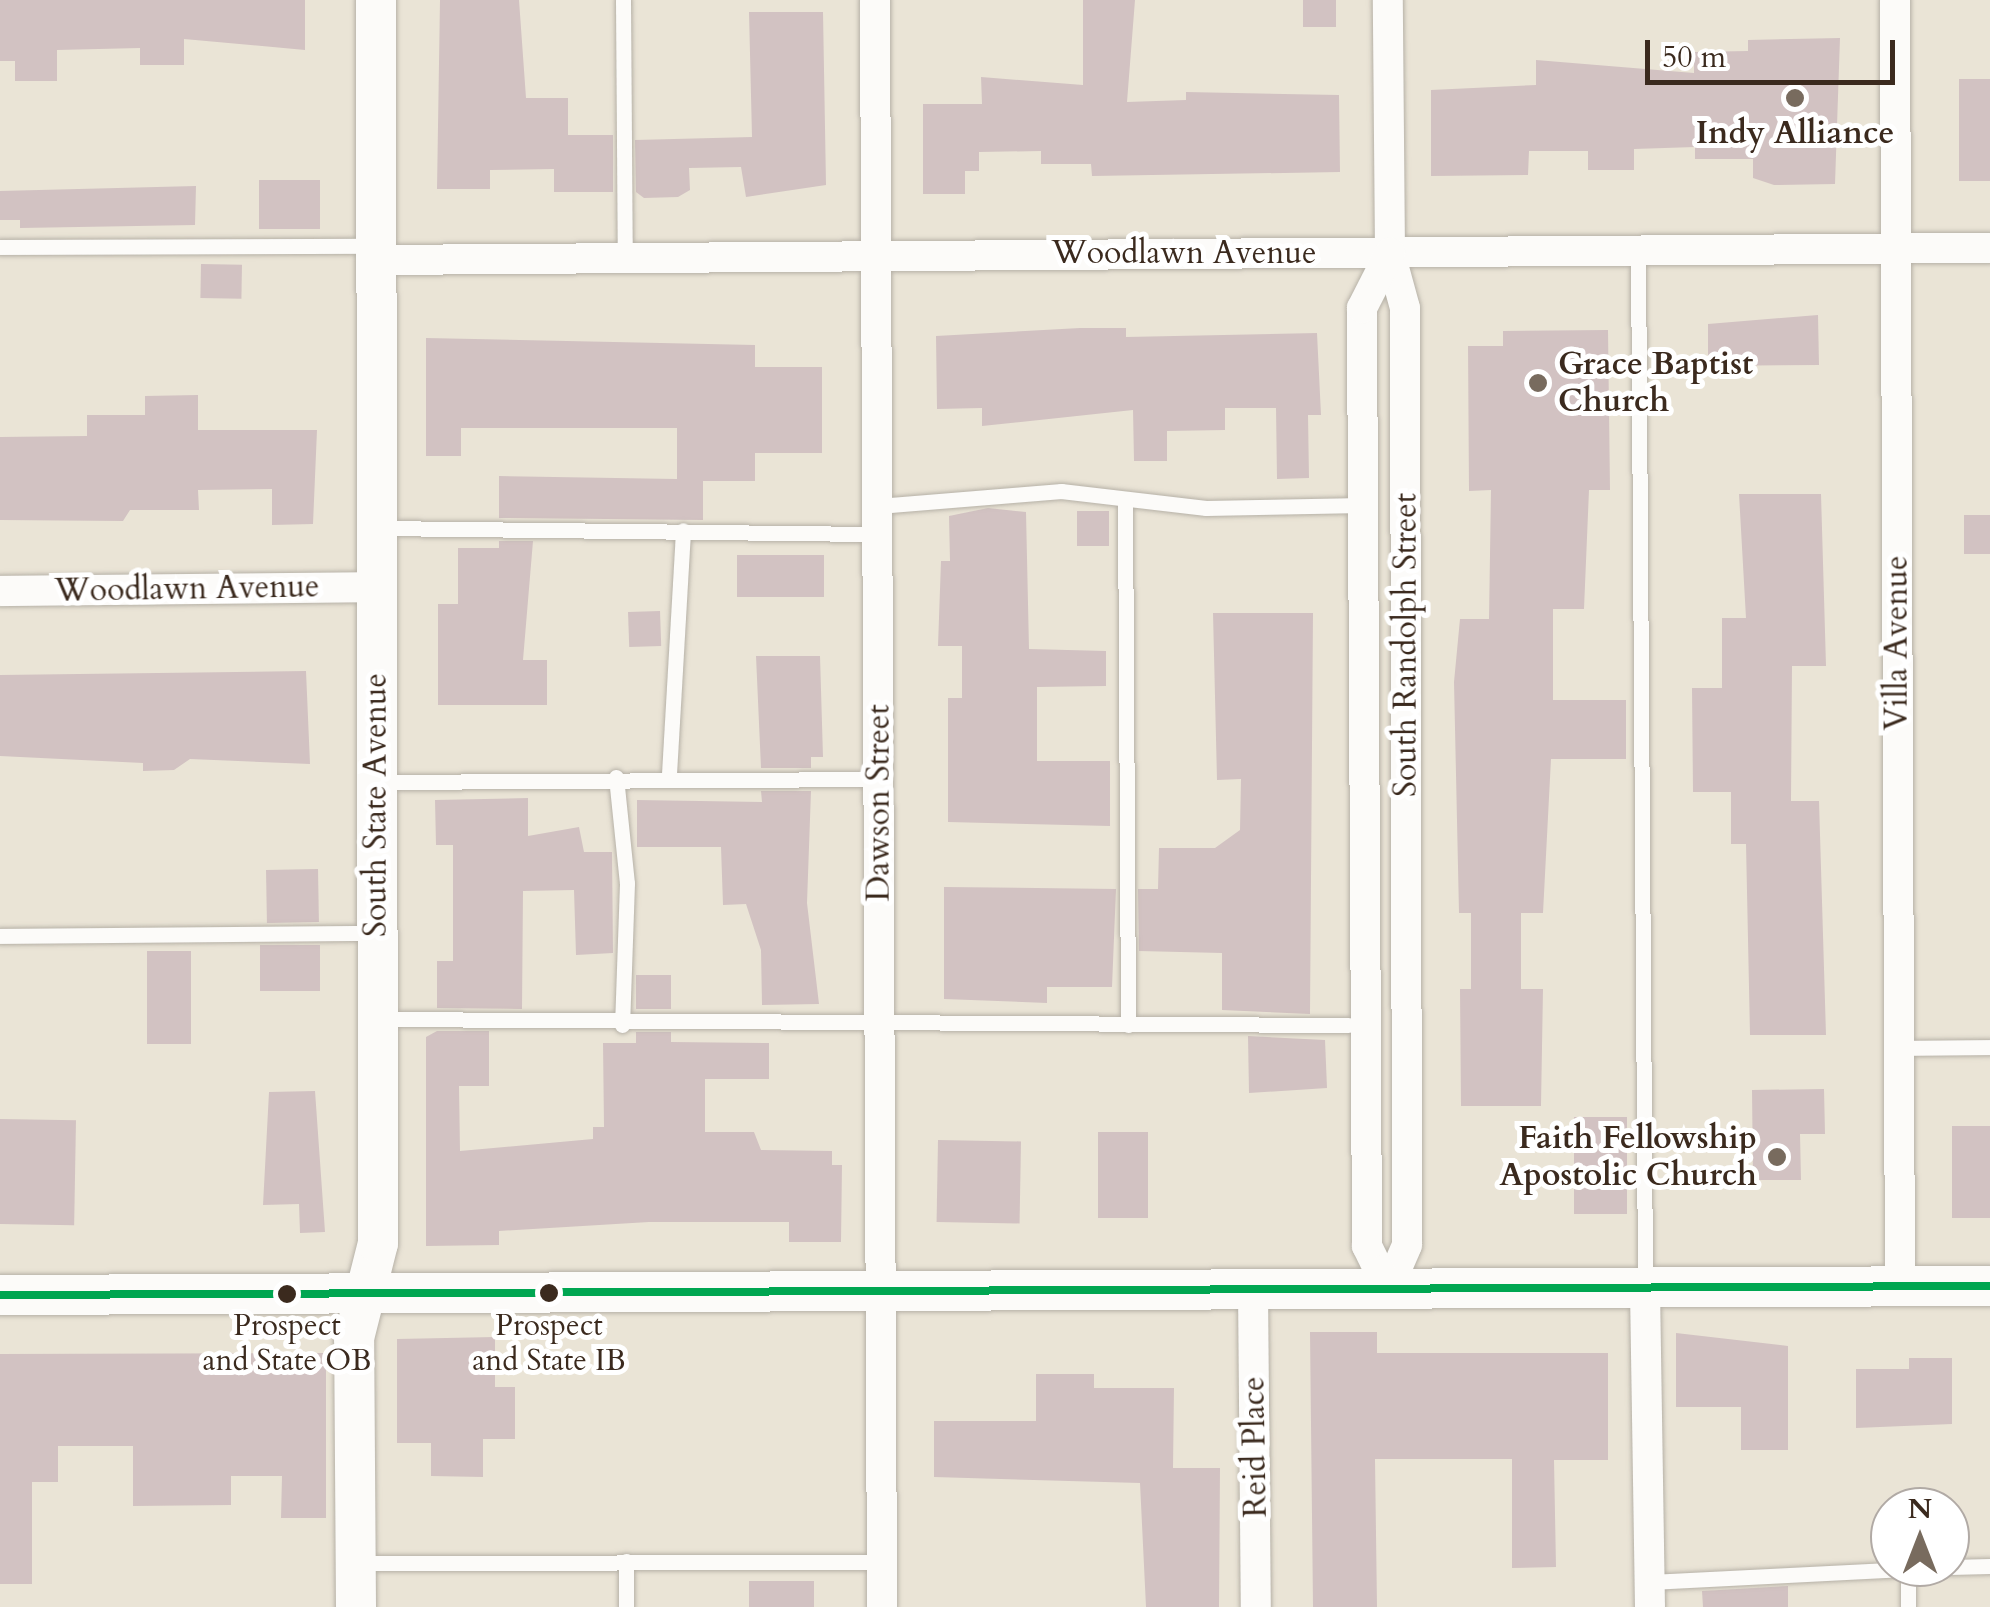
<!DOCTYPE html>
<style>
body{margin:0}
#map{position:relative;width:1990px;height:1607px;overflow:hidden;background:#eae4d6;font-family:Cardo,serif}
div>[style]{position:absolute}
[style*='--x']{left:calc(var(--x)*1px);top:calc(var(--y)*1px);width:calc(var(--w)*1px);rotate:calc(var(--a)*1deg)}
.building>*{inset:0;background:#d2c2c2;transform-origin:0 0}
.roads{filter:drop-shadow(0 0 2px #b6b1a7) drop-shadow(0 0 2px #b6b1a7)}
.lane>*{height:15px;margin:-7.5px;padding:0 7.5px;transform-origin:7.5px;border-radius:7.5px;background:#fcfbf9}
.street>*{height:30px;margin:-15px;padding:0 15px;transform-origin:15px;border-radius:15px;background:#fcfbf9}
.secondary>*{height:40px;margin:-20px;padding:0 20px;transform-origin:20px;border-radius:20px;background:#fcfbf9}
.bus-1>*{height:8px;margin:-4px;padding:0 4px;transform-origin:4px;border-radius:4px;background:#00a651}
.dots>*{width:28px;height:28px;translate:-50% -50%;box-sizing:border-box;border:5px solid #fff;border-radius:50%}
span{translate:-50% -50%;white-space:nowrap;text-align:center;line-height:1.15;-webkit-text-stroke:10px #fff;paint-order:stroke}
.bus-label{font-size:30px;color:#3b2a1e}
.poi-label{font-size:32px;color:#3b2a1e;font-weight:700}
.left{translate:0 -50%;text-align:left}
.right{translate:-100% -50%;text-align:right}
.street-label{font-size:32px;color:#3b2a1e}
.north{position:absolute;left:1870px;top:1487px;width:100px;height:100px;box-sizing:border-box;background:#fff;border:2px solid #b1aaa5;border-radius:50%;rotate:0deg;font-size:28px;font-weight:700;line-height:40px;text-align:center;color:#3b2a1e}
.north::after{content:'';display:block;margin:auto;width:35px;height:45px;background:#786b5e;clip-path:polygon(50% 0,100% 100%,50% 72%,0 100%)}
.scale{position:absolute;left:1645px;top:40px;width:250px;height:45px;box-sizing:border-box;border:5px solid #3b2a1e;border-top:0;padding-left:12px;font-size:30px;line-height:35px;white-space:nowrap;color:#3b2a1e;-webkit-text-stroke:8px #fff;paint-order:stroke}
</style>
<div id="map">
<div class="building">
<i style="clip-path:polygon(0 0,305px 0,305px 50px,184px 39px,184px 65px,140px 65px,140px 48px,57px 50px,57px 81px,15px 81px,15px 61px,0 61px)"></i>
<i style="clip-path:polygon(440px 0,519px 0,526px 98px,568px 98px,568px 135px,613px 135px,613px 192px,554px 192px,554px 169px,490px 170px,490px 189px,437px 189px)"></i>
<i style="clip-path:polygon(1083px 0,1135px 0,1127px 102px,1186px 100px,1186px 92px,1339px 95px,1340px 172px,1092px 176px,1091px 164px,1041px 164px,1041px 151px,979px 152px,979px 171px,965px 171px,965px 194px,923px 194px,923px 104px,982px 104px,981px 77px,1083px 85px)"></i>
<i style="left:1303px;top:0;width:33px;height:27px"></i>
<i style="clip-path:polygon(749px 12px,823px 12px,826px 185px,746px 197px,741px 167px,689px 168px,690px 190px,678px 197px,644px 198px,636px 192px,635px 140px,752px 137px)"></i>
<i style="clip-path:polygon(1840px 38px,1835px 184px,1774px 185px,1753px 178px,1753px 159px,1695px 159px,1695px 147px,1634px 149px,1634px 170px,1588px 170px,1588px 151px,1529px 151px,1528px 175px,1431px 176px,1431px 90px,1536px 85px,1536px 60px,1694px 73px,1694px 52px,1748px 51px,1748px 40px)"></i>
<i style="left:1959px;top:79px;width:31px;height:102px"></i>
<i style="left:320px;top:180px;width:49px;height:61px;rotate:90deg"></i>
<i style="clip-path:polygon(196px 186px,195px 225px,20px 228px,20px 220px,0 220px,0 191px)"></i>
<i style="left:201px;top:264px;width:41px;height:34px;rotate:1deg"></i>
<i style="clip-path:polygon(1818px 315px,1819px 365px,1708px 366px,1708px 324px)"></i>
<i style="clip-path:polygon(1080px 328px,1126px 328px,1126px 337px,1317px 333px,1321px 415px,1308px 415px,1309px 478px,1277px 479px,1276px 408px,1225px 408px,1225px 430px,1167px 431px,1167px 461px,1134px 461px,1133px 410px,982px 426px,982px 408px,937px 409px,936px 336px)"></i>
<i style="clip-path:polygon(1608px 330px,1610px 490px,1589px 490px,1584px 609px,1553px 609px,1553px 700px,1626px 700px,1626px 759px,1551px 759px,1543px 913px,1521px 913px,1521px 989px,1543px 989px,1541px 1106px,1461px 1106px,1460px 989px,1471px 989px,1471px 913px,1459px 913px,1454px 682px,1460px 619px,1489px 619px,1491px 490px,1469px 491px,1468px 346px,1503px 346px,1503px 331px)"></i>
<i style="clip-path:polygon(426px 338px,755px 345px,755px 367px,822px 367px,822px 453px,755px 453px,755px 481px,703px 481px,703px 520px,499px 518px,499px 476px,677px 479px,677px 428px,461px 428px,461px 456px,426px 456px)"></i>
<i style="clip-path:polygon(198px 395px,198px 430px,317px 430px,313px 524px,272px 525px,272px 489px,198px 490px,199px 510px,130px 510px,123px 521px,0 520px,0 437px,87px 436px,87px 415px,145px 415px,145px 396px)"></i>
<i style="clip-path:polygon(1739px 494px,1821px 494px,1826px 666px,1792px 666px,1791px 801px,1819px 801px,1826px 1035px,1750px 1035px,1746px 844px,1731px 844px,1731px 792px,1693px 792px,1692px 688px,1722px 688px,1722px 618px,1746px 618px)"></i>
<i style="clip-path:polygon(988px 508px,1026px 512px,1029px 649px,1106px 651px,1106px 686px,1037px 687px,1037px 761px,1110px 761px,1110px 826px,948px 822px,948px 698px,962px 698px,962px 646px,938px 646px,941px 561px,950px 561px,949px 516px)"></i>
<i style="left:1077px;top:511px;width:32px;height:35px"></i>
<i style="left:1964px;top:515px;width:26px;height:39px"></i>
<i style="clip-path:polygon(499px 541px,533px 541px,523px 660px,547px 660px,547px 705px,438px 705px,438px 604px,458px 604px,458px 548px,499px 548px)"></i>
<i style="left:737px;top:555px;width:87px;height:42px"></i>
<i style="left:660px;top:611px;width:35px;height:32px;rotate:88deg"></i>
<i style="clip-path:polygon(1213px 613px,1313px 613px,1310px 1014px,1222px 1010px,1222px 953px,1139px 951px,1138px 889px,1158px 889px,1159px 848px,1215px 848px,1240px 830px,1241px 779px,1217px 780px)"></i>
<i style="clip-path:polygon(756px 656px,820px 656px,823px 757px,811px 757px,811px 768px,761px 768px)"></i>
<i style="clip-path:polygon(306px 671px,310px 764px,190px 759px,174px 770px,143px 771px,143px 763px,0 756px,0 675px)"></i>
<i style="clip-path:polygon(761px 791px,811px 791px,807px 903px,819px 1004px,762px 1005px,761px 950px,746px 904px,723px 905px,721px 847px,637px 847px,637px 800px,762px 802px)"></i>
<i style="clip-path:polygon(528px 798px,528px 836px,579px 827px,584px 852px,612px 852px,613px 953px,576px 955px,574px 890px,523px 891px,522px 1009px,437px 1008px,437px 961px,453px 961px,453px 845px,436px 845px,435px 800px)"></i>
<i style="left:318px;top:869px;width:53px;height:52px;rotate:89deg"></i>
<i style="clip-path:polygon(944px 887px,1116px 889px,1112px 987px,1047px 987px,1047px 1003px,944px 999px)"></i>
<i style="left:260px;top:945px;width:60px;height:46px"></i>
<i style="left:147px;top:951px;width:44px;height:93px"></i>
<i style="left:636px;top:975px;width:35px;height:34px"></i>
<i style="clip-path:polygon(437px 1031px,489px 1031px,489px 1086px,459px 1086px,460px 1151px,593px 1139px,593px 1127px,604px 1127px,603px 1043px,636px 1043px,636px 1032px,671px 1032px,671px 1042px,769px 1043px,769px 1079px,705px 1079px,705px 1132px,754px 1132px,761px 1150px,832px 1151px,832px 1165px,842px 1165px,841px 1242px,789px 1242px,789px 1222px,649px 1222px,499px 1231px,499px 1245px,426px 1246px,426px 1037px)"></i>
<i style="clip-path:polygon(1248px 1036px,1325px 1040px,1327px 1088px,1249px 1093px)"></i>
<i style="clip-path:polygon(1824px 1089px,1825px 1134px,1800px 1134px,1801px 1180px,1753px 1180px,1752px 1090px)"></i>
<i style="clip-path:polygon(315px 1091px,325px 1232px,300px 1233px,299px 1204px,263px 1205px,269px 1092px)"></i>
<i style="left:1574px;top:1117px;width:53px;height:97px"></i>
<i style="left:0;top:1119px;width:76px;height:105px;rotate:1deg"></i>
<i style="left:1952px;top:1126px;width:38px;height:92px"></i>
<i style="left:1098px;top:1132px;width:50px;height:86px"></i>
<i style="left:938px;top:1140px;width:83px;height:82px;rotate:1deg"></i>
<i style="clip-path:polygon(1310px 1332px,1377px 1332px,1377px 1353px,1608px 1353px,1608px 1460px,1554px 1460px,1556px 1567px,1512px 1568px,1512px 1459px,1375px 1459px,1377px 1607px,1313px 1607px)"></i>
<i style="clip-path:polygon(1676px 1333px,1788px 1346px,1788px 1450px,1741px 1450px,1741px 1407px,1676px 1407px)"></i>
<i style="clip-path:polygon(495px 1337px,495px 1387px,515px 1387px,515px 1439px,483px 1439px,483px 1477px,431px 1476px,431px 1443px,397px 1443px,397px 1339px)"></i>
<i style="clip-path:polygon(326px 1353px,326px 1518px,281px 1518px,282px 1476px,231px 1476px,231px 1505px,133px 1506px,133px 1446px,58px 1446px,58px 1482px,32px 1482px,32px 1584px,0 1584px,0 1354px)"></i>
<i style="clip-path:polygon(1909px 1358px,1952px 1358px,1952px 1424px,1856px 1428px,1856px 1369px,1909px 1369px)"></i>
<i style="clip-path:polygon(1036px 1374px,1094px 1374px,1094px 1388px,1174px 1388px,1173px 1468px,1220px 1468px,1219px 1607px,1146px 1607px,1140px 1483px,934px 1477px,934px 1421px,1036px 1421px)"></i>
<i style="left:814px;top:1581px;width:26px;height:65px;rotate:90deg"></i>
<i style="clip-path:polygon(1788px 1586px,1788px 1607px,1703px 1607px,1702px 1591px)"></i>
</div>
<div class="roads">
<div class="lane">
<i style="--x:623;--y:0;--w:258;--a:89.6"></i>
<i style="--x:0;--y:247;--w:376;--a:-0.2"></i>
<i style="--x:1638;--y:251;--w:1036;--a:89.61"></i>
<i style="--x:1125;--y:500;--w:525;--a:89.67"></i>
<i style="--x:878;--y:506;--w:184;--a:-4.7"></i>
<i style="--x:1061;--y:491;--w:146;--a:6.7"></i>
<i style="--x:1206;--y:508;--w:157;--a:-1.1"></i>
<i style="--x:379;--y:528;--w:499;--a:0.7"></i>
<i style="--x:669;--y:774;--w:244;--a:-86.7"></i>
<i style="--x:616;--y:777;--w:107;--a:84.1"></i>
<i style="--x:627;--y:883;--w:142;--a:92"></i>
<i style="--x:379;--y:782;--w:500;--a:-0.34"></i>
<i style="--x:0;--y:936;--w:376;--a:-0.5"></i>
<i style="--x:381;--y:1019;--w:967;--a:0.36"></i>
<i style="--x:1899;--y:1048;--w:91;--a:-0.6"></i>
<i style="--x:626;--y:1561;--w:46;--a:90"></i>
<i style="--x:360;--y:1563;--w:521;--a:-0.11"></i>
<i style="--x:1950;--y:1567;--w:40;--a:-1.4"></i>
<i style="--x:1908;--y:1568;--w:39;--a:90"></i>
<i style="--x:1650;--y:1582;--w:299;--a:-2.9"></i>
</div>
<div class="street">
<i style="--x:875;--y:0;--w:1607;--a:89.75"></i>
<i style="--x:1895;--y:0;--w:1287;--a:89.78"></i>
<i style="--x:377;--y:260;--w:1613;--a:-0.43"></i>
<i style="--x:0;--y:591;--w:374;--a:-0.6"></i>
<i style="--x:1253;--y:1288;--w:319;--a:89.5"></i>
<i style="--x:1388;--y:1289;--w:48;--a:-66.6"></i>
<i style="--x:1407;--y:1245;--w:937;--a:-90.12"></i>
<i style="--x:1405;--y:308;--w:57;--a:-105.3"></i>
<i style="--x:1390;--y:253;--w:253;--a:-90.5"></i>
<i style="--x:1388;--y:1289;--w:48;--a:-116"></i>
<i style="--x:1367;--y:1246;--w:938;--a:-90.31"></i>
<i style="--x:1362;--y:308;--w:62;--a:-63"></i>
<i style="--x:1645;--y:1289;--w:318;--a:89.1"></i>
</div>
<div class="secondary">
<i style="--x:0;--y:1295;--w:1990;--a:-0.26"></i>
<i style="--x:356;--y:1607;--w:269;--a:-90.4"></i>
<i style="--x:354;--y:1338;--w:98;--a:-75.8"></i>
<i style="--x:378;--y:1243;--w:1243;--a:-90.09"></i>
</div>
</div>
<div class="bus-1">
<i style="--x:0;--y:1295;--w:1990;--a:-0.26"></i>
</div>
<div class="dots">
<i style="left:1795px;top:98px;background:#786b5e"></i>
<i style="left:1538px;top:383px;background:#786b5e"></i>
<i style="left:1777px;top:1157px;background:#786b5e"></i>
<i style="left:549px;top:1293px;background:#3b2a1e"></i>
<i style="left:287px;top:1294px;background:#3b2a1e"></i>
</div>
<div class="bus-label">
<span style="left:287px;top:1343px">Prospect<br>and State OB</span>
<span style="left:549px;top:1343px">Prospect<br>and State IB</span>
</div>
<div class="poi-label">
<span style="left:1795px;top:133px">Indy Alliance</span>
<span class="left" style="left:1558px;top:383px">Grace Baptist<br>Church</span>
<span class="right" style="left:1757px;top:1157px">Faith Fellowship<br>Apostolic Church</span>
</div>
<div class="street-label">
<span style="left:1184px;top:253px">Woodlawn Avenue</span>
<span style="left:187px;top:589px;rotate:-1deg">Woodlawn Avenue</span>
<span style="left:1897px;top:643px;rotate:-90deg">Villa Avenue</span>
<span style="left:1406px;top:645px;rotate:-90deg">South Randolph Street</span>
<span style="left:879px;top:803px;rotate:-90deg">Dawson Street</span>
<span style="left:376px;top:805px;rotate:-90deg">South State Avenue</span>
<span style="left:1255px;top:1447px;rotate:-91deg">Reid Place</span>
</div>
<div class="north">N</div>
<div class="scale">50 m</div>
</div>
